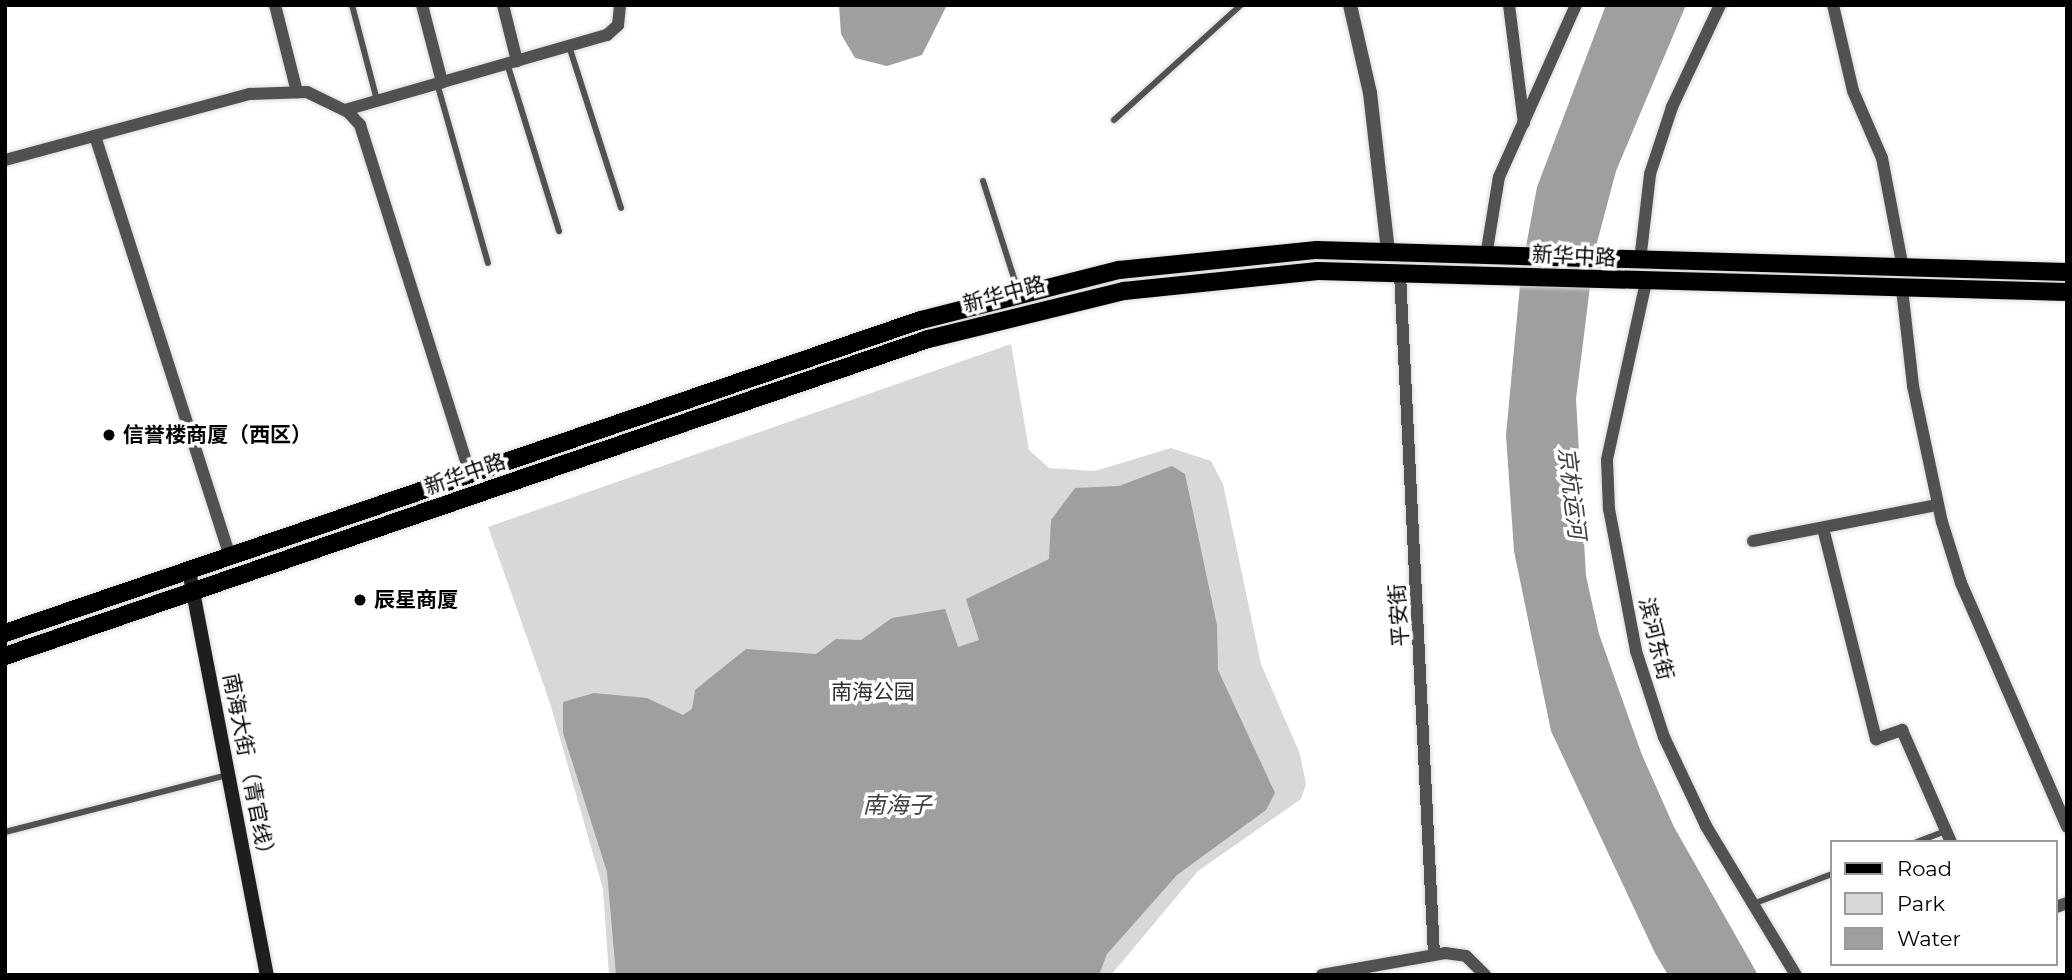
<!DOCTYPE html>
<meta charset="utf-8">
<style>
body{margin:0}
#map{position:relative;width:2072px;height:980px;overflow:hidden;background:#fff;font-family:Montserrat,"Noto Sans SC",sans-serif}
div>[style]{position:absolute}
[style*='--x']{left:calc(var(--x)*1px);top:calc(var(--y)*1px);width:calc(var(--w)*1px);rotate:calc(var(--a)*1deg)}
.green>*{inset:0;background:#d8d8d8}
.water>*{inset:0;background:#9f9f9f}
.roads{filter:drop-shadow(0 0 2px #dbdbdb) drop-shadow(0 0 2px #dbdbdb)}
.service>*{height:6px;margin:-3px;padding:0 3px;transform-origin:3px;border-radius:3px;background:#515151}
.minor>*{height:12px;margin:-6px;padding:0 6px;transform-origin:6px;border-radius:6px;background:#515151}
.tertiary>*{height:14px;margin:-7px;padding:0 7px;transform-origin:7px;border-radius:7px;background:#515151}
.secondary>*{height:14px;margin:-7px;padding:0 7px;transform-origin:7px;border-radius:7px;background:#1e1e1e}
.primary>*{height:18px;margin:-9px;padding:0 9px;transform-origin:9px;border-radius:9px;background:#000}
.dots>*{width:19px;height:19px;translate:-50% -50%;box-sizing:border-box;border:4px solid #fff;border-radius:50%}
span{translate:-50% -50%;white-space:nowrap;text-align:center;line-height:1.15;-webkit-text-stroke:7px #fff;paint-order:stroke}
.street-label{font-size:21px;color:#000}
.poi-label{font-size:21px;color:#000;font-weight:700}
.left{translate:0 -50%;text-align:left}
.park-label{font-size:21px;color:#2f2f2f}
.water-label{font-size:23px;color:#404040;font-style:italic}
.frame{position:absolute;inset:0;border:7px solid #000;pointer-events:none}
.legend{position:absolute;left:1830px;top:840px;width:228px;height:126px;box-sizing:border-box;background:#fff;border:2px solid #999;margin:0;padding:9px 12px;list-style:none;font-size:21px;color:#000}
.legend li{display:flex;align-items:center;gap:14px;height:35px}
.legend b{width:35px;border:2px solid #999}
</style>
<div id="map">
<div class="green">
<i style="clip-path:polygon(1011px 344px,1029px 450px,1049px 468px,1095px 471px,1171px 448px,1211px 461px,1223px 484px,1261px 664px,1300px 754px,1306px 784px,1301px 799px,1198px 871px,1111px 975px,609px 975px,603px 889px,550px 703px,488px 527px)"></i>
</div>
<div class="water">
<i style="clip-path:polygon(839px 5px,947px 5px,922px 55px,887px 66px,855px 58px,841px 34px)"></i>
<i style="clip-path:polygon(1606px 5px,1686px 5px,1616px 171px,1594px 254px,1576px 399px,1586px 576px,1599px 634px,1642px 755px,1674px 827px,1758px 975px,1668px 975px,1655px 953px,1551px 731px,1514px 551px,1506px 435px,1521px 274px,1537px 187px)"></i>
<i style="clip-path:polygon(1172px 466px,1185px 474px,1217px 625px,1218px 670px,1275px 793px,1266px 810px,1177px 875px,1107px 954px,1099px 975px,616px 975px,607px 872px,563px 733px,563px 702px,594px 693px,647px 698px,683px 715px,692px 709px,695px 690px,746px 649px,816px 654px,836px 639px,861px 640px,892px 618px,945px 609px,958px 647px,979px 640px,966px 599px,1049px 559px,1051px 520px,1075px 488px,1119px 486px)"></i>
</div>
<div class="roads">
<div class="service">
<i style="--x:352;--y:5;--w:98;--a:75.3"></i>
<i style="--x:569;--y:46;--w:170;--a:72.2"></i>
<i style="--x:507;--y:63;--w:176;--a:72.8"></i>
<i style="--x:437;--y:83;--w:187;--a:74.2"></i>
<i style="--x:1114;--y:120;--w:171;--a:-42.2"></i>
<i style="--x:983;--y:181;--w:115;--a:72.3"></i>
<i style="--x:5;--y:832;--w:229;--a:-14.4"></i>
<i style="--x:1917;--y:842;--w:31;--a:-21"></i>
<i style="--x:1753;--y:904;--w:85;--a:-20.8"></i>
</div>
<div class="minor">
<i style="--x:275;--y:5;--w:90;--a:75.8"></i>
<i style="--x:422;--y:5;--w:80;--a:75.4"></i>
<i style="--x:503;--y:5;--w:58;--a:76"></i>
<i style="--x:1509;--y:5;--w:119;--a:82.8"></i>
<i style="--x:1833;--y:5;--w:88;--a:76.9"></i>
<i style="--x:1853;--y:91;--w:73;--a:66.6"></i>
<i style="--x:1882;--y:158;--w:112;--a:79.2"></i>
<i style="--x:345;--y:110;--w:273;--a:-16"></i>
<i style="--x:607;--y:35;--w:15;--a:-42"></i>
<i style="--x:618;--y:25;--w:20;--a:-84"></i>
<i style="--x:95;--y:136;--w:441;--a:72.2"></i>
<i style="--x:5;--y:160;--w:254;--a:-15.1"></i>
<i style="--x:250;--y:94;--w:57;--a:-2"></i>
<i style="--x:307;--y:92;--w:46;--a:26"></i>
<i style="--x:348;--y:112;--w:18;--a:47"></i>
<i style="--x:360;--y:125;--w:366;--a:72.5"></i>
<i style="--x:1486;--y:256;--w:80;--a:-80.7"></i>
<i style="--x:1499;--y:177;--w:188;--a:-65.9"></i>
<i style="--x:1640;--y:261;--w:88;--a:-83.4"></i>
<i style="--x:1650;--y:174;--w:71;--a:-71.8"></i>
<i style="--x:1672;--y:107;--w:113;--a:-64.8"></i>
<i style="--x:1400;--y:274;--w:681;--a:87.14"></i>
<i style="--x:1646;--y:282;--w:182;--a:102.4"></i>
<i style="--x:1607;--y:460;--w:49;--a:87.7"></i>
<i style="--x:1609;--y:509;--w:145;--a:79.2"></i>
<i style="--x:1636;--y:651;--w:90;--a:72"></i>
<i style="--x:1664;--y:737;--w:98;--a:64.7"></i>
<i style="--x:1706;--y:826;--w:174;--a:58.9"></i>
<i style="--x:1902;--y:289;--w:98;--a:83.5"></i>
<i style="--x:1913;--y:386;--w:139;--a:78"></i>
<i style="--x:1942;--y:522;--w:64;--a:72.7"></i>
<i style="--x:1961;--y:583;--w:266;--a:66.5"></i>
<i style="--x:1823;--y:528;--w:218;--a:75.9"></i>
<i style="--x:1876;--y:739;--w:28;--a:-19"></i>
<i style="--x:1902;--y:730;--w:122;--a:66.4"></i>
<i style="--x:1753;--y:541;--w:187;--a:-11.1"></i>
<i style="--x:2056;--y:907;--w:12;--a:-20"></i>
<i style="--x:1322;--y:975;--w:125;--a:-10.1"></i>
<i style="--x:1445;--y:953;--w:21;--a:8"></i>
<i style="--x:1466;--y:956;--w:27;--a:45"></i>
</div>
<div class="tertiary">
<i style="--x:1350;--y:5;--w:90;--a:77.2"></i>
<i style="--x:1370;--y:93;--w:160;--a:83.5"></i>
</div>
<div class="secondary">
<i style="--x:189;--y:571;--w:411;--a:79.1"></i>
</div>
<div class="primary">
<i style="--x:5;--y:633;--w:968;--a:-18.87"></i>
<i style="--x:921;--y:320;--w:204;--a:-14.2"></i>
<i style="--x:1119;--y:270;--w:199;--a:-5.8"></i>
<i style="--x:1317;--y:250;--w:750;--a:1.68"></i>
<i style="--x:5;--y:656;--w:976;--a:-18.95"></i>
<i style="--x:928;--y:339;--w:202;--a:-13.8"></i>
<i style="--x:1124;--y:291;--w:195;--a:-5.9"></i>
<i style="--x:1318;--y:271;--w:749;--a:1.61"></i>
</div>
</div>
<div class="dots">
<i style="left:109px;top:435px;background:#000"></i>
<i style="left:360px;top:600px;background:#000"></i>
</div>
<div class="street-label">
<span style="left:1574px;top:256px;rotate:3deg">新华中路</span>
<span style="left:1004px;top:294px;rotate:-15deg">新华中路</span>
<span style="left:465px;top:474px;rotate:-19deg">新华中路</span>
<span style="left:1399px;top:615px;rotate:-94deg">平安街</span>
<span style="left:1656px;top:639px;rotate:76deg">滨河东街</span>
<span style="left:249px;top:769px;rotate:79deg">南海大街 （青官线）</span>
</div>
<div class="poi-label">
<span class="left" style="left:123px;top:435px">信誉楼商厦（西区）</span>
<span class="left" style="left:374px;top:600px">辰星商厦</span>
</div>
<div class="park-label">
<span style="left:873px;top:692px">南海公园</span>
</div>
<div class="water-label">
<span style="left:1572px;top:493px;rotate:83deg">京杭运河</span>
<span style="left:897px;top:805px">南海子</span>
</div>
<div class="frame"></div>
<ul class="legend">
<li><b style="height:9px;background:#000"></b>Road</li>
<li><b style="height:19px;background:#d8d8d8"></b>Park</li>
<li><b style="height:19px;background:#9f9f9f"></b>Water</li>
</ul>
</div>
